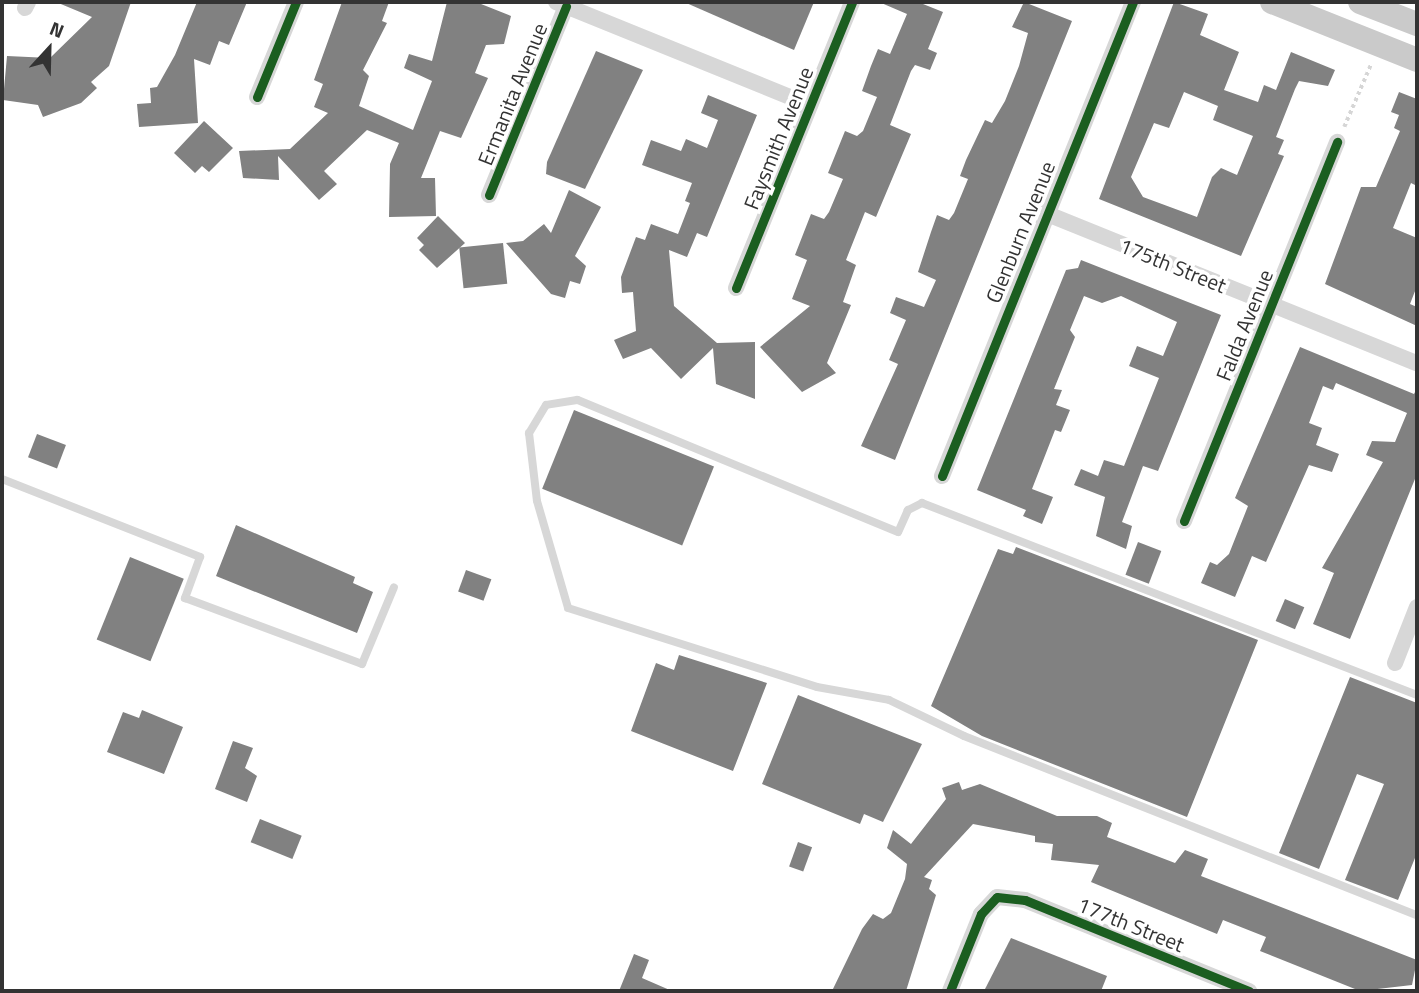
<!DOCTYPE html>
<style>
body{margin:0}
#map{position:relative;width:1419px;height:993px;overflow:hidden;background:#fff;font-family:"Titillium Web",sans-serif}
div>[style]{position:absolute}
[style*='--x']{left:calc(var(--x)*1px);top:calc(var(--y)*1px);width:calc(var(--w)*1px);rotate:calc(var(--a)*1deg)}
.building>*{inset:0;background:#818181;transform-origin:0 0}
.path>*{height:3.5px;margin-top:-1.75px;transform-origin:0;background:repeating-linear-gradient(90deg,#d6d6d6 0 3.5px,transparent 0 7px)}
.service>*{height:8px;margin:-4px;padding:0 4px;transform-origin:4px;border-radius:4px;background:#d7d7d7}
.minor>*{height:16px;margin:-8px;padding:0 8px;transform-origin:8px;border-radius:8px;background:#d7d7d7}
.primary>*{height:24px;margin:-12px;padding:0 12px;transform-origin:12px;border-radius:12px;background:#cacaca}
.cycleway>*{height:9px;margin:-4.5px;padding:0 4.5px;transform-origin:4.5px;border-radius:4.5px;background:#1b5e20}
span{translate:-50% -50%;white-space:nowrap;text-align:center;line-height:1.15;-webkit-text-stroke:7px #fff;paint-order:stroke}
.street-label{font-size:21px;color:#333}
.frame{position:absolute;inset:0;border:4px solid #333;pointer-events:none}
.north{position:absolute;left:14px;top:14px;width:70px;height:70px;-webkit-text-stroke:5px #fff;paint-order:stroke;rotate:22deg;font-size:19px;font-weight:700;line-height:28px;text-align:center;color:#333}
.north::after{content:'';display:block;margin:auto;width:24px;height:32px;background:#333;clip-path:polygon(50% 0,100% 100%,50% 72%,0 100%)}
</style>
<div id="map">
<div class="building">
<i style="clip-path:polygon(56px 2px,131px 2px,109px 66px,91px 82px,97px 88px,81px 103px,43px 117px,38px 105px,3px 100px,7px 56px,50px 58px,92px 17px)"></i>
<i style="clip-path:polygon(197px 2px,247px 2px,229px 45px,219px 41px,210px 65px,194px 59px,198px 123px,139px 127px,137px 104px,151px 103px,150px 88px,157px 87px,175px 55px)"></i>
<i style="clip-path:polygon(342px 2px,389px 2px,382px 21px,387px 23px,363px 70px,369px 76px,359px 106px,413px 130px,432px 81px,404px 68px,409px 54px,432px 61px,447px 2px,476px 2px,511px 16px,504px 44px,486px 45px,475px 73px,488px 78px,461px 138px,440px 131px,421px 178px,435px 178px,436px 216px,389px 217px,390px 164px,399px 143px,367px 130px,324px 171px,337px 184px,319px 200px,278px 156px,279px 180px,243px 178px,239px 151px,290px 149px,328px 113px,314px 107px,323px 84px,314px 80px)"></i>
<i style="clip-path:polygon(684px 2px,814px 2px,794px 50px)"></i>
<i style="clip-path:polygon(879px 2px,918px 2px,943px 12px,928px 49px,937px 53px,930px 70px,915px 65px,911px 71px,890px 125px,911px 134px,876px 217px,865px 212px,846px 260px,856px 265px,843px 302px,851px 305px,827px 363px,836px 373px,802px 392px,760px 347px,810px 306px,792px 299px,807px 260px,795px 255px,811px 214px,824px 219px,829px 212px,843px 179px,828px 173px,845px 131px,857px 136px,863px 131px,877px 97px,862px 91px,871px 66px,878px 49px,890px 54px,907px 14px)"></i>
<i style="clip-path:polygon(1024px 2px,1072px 21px,895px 460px,861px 446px,898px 364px,889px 360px,906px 320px,890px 313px,896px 297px,924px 307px,936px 280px,918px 272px,931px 232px,937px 215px,949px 220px,954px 213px,968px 179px,960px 176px,966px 160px,985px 120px,992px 123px,1005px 101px,1019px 66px,1028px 33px,1012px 27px)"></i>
<i style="clip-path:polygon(evenodd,1174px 2px,1208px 14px,1200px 35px,1239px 52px,1224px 90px,1258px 102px,1264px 85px,1276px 90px,1291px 52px,1335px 70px,1328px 86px,1299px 81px,1295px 89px,1276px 137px,1284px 140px,1278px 154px,1284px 156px,1241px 256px,1099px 199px,1174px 2px,1184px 92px,1218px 106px,1213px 120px,1253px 136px,1237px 175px,1221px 168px,1212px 177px,1197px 217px,1143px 197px,1131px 177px,1154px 123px,1169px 128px,1184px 92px)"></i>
<i style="clip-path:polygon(596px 51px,643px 70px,585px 189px,546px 174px,547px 162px)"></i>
<i style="clip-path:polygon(1399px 92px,1417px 99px,1417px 186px,1411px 183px,1393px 228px,1417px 238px,1417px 286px,1410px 304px,1417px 307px,1417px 326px,1325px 284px,1361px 187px,1376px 187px,1400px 131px,1394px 128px,1399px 115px,1391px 112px)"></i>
<i style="clip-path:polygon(708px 95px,757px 115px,707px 237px,697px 233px,687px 257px,669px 250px,674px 306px,717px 343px,755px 342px,755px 399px,716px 384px,713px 348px,681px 379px,651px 348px,623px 359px,614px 340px,636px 331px,633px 292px,622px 293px,621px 277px,636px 237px,645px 240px,651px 224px,678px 234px,690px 203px,685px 201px,692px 183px,642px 165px,651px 140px,681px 151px,686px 139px,707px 148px,718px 120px,701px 113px)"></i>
<i style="clip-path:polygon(204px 121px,233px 148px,209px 172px,202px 166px,195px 173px,174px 153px)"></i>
<i style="clip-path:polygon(569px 190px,601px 207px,575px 256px,586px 266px,580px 284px,570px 281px,565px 298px,551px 294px,506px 243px,523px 241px,544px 224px,551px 233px)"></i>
<i style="clip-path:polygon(438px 216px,465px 243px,437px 268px,419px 250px,424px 245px,417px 238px)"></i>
<i style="left:503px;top:243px;width:41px;height:44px;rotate:84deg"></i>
<i style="clip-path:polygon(1081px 260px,1221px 315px,1158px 471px,1143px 466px,1122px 522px,1132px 526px,1126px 549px,1096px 536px,1105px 497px,1074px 485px,1081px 469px,1098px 476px,1104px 460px,1124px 466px,1159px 378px,1129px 366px,1137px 346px,1163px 356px,1177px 322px,1121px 296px,1102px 303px,1084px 296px,1070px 330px,1075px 337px,1054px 389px,1062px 390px,1056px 405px,1070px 410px,1061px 432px,1055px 430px,1032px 489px,1053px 497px,1042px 524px,1023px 516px,1026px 510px,977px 490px,1066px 270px,1078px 268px)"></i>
<i style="clip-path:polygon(1300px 347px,1414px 394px,1417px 388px,1417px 474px,1350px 639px,1313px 624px,1334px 573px,1322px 568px,1383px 462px,1366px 455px,1372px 441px,1395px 442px,1407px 413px,1336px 383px,1333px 390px,1323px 386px,1309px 423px,1322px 428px,1316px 445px,1339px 454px,1332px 472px,1309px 465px,1266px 562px,1252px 556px,1235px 597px,1201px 583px,1210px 562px,1217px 565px,1229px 554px,1248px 506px,1235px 498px)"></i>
<i style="left:574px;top:410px;width:151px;height:85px;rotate:22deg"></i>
<i style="left:37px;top:434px;width:31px;height:25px;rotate:21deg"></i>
<i style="clip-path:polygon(236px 525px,355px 577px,353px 583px,373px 592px,357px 633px,216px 576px)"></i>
<i style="left:1138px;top:542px;width:25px;height:35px;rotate:21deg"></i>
<i style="clip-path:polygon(1016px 547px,1258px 640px,1187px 817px,982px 736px,931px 706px,998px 549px,1013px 554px)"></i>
<i style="left:130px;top:557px;width:58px;height:89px;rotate:22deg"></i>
<i style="left:466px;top:570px;width:27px;height:23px;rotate:20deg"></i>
<i style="left:1285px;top:599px;width:21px;height:24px;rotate:23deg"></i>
<i style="clip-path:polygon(679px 655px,767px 683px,733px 771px,631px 731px,656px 663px,674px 670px)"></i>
<i style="clip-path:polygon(1350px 677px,1417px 703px,1417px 853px,1398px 900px,1345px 880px,1384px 784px,1357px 774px,1319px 869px,1279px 853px)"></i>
<i style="clip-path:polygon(798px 695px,922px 744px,883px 822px,864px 814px,860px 824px,762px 784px)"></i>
<i style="clip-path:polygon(142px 710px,183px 727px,164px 774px,107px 752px,123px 712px,139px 718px)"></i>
<i style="clip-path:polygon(233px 741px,253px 748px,245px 768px,257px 776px,247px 802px,215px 789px)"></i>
<i style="clip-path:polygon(959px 782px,962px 790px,980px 784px,1057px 816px,1097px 816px,1112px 823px,1107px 837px,1175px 863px,1185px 850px,1208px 859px,1201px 876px,1417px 960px,1412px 985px,1360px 991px,1260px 951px,1266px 937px,1223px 920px,1217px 934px,1091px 882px,1099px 865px,1051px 860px,1053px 844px,1035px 842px,1035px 836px,973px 824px,924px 877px,932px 880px,929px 889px,936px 895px,906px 991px,832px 991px,862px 929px,873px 914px,883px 919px,891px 913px,905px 879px,907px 864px,887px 848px,893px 830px,911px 844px,946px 799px,942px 788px)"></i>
<i style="left:260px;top:819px;width:45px;height:25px;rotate:22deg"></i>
<i style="left:798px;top:842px;width:15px;height:26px;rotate:20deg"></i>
<i style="clip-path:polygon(1011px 938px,1107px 976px,1101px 991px,984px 991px)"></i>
<i style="clip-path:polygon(634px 954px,649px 960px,642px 978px,672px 991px,619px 991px)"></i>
</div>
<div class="path">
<i style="--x:1344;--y:127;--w:69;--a:-66.8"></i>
</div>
<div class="service">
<i style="--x:2;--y:479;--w:213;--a:21.5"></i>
<i style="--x:200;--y:557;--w:44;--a:110.1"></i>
<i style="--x:185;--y:598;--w:189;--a:20.4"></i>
<i style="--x:362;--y:664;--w:83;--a:-67.4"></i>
<i style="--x:1417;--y:695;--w:531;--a:-158.8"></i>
<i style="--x:922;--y:503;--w:16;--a:153"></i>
<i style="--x:908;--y:510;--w:24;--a:114"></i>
<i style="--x:898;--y:532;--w:347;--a:-157.6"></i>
<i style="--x:577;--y:400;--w:31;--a:171"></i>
<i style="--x:546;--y:405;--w:33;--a:121"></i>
<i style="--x:529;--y:433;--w:68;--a:83.3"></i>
<i style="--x:537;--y:501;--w:111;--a:73.8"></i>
<i style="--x:568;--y:608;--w:261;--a:17.6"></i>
<i style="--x:817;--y:687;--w:73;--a:10.2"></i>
<i style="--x:889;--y:700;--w:83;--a:25.6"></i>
<i style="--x:964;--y:736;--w:487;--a:21.6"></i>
</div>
<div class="minor">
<i style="--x:556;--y:2;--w:274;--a:22.1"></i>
<i style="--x:25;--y:8;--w:7;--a:-63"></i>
<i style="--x:257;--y:97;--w:103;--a:-67.7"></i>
<i style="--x:489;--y:195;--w:204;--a:-67.8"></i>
<i style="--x:1045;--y:213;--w:401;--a:22"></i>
<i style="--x:736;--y:288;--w:309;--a:-67.9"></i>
<i style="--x:942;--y:476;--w:511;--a:-68.05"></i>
<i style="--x:1184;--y:521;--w:409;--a:-68"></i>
<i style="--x:1395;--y:663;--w:60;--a:-68.6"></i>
<i style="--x:950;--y:991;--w:83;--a:-68.1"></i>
<i style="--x:981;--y:914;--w:23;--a:-47"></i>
<i style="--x:997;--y:897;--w:28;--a:6"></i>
<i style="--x:1025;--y:900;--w:242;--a:22.1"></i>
</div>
<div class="primary">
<i style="--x:1272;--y:2;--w:156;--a:21.8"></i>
<i style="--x:1360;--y:2;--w:61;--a:21.1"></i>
</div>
<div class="cycleway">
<i style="--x:257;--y:97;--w:103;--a:-67.7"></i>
<i style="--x:489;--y:195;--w:204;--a:-67.8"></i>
<i style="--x:736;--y:288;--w:309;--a:-67.9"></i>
<i style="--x:942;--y:476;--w:511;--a:-68.05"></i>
<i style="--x:1184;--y:521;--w:409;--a:-68"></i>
<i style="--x:950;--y:991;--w:83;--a:-68.1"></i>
<i style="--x:981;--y:914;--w:23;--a:-47"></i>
<i style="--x:997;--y:897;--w:28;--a:6"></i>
<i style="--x:1025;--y:900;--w:242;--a:22.1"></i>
</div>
<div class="street-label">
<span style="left:512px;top:94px;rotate:-68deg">Ermanita Avenue</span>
<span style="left:778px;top:138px;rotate:-68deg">Faysmith Avenue</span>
<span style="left:1020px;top:232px;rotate:-68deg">Glenburn Avenue</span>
<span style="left:1173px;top:265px;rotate:22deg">175th Street</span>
<span style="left:1244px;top:325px;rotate:-68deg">Falda Avenue</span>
<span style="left:1131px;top:924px;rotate:22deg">177th Street</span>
</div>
<div class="frame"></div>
<div class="north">N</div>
</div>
